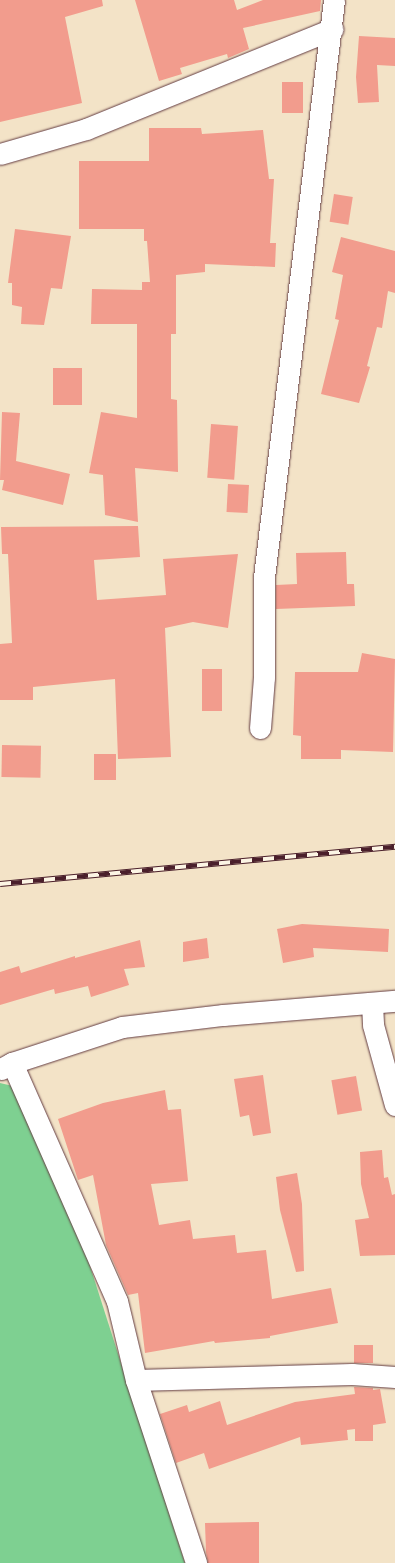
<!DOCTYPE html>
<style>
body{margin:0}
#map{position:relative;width:395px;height:1563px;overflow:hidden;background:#f3e3c7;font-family:"Comic Neue",sans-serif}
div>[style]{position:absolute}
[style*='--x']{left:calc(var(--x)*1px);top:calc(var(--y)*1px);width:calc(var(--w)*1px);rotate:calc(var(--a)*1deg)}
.green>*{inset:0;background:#7ed091}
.building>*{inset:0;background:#f29c8d;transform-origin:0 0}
.roads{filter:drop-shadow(0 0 1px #633c42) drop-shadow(0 0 1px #633c42)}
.minor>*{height:21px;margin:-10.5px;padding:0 10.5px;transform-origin:10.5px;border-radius:10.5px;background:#fff}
.rail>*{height:5.5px;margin-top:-2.75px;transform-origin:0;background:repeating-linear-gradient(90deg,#fcf5e5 0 11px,#4a1f2b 0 22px);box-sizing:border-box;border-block:1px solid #4a1f2b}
span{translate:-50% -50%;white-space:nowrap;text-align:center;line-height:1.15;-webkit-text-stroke:4px #fcf5e5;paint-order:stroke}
</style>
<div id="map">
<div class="green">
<i style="clip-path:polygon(0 1083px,34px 1091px,185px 1563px,0 1563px)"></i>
</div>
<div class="building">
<i style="clip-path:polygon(0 0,102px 0,103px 6px,65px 17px,82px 103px,0 122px)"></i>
<i style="clip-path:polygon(135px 0,234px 0,237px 10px,263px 0,321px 0,320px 11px,243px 28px,249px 49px,228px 58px,227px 54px,180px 68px,182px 74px,159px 81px)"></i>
<i style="clip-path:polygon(359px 36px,395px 38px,395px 66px,377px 65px,379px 102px,358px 103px,356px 77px)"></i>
<i style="left:303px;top:82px;width:31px;height:21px;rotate:90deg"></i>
<i style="clip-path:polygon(149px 128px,201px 128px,202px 134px,263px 130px,269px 179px,274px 179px,270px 243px,276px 243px,275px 267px,205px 264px,205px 272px,176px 275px,176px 334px,171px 334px,171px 399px,177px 400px,178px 472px,135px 468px,138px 522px,105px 515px,103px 475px,89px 473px,101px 412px,137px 418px,137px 324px,91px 324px,92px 289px,142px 290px,142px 282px,150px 282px,147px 241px,144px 241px,144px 229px,79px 229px,79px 161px,149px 161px)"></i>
<i style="left:334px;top:194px;width:19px;height:28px;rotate:9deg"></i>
<i style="clip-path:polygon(15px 229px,71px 236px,62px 289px,51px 288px,44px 325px,21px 324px,22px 307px,12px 305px,12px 283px,8px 283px)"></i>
<i style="clip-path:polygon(341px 237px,395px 251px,395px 293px,388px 291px,382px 328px,377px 327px,367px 366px,370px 367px,359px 403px,321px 394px,339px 320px,335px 319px,343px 275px,332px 272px)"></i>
<i style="left:53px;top:368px;width:29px;height:37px"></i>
<i style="clip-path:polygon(2px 412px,20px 413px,16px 461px,70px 474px,63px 505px,2px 490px,4px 480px,0 480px)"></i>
<i style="left:211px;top:424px;width:27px;height:54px;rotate:4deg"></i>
<i style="left:228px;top:484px;width:21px;height:28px;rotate:3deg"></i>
<i style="clip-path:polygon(138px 526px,140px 557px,94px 560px,97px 600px,166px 595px,163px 559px,238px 554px,228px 628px,193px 622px,165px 628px,171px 757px,118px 759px,115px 679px,33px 687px,33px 700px,0 700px,0 644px,12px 643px,8px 554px,2px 554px,1px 527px)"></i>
<i style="clip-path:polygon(346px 552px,347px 584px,354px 584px,355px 606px,276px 609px,276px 585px,297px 584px,296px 553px)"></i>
<i style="clip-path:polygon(362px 653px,395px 659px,393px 752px,341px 750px,341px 759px,301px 759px,301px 736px,293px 735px,295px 672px,358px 672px)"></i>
<i style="left:202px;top:669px;width:20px;height:42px"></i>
<i style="left:2px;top:745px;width:39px;height:32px;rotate:1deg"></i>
<i style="left:94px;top:754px;width:22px;height:26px"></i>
<i style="clip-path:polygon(302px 924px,389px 929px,388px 952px,313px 948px,314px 957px,283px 963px,277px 929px)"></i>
<i style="clip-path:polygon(207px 938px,209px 958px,183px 962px,183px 942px)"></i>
<i style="clip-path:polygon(140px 940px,145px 967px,124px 969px,129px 985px,91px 997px,88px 986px,55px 994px,54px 989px,0 1005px,0 972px,19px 966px,21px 973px,75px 956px,75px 958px)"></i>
<i style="clip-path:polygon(263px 1075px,271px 1133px,253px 1136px,249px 1115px,240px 1117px,234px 1079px)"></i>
<i style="left:356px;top:1076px;width:35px;height:25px;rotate:80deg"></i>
<i style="clip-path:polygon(165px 1090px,168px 1110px,181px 1109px,188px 1181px,151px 1184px,159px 1225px,190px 1220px,193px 1239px,235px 1235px,237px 1253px,266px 1250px,272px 1299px,331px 1288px,338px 1323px,270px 1336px,270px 1338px,215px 1343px,214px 1341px,145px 1353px,138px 1293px,128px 1295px,106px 1245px,93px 1175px,78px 1180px,58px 1119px,103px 1103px)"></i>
<i style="clip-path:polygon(382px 1150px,384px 1178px,388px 1177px,392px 1195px,395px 1194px,395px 1255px,360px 1256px,355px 1220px,369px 1218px,361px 1184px,360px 1152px)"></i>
<i style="clip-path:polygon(297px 1173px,302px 1204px,304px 1271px,296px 1272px,280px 1210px,276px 1177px)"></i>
<i style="left:373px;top:1345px;width:18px;height:19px;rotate:90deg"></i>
<i style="clip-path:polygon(354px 1387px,373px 1388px,373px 1390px,380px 1389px,386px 1423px,373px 1425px,373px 1441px,355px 1441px,355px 1429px,347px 1430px,348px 1440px,301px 1445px,300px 1437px,209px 1469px,204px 1453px,176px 1463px,160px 1414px,187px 1405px,189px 1412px,220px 1401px,227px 1425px,295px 1402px,355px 1394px)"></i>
<i style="clip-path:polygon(259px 1522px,259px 1563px,208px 1563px,206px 1552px,205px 1523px)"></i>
</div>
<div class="roads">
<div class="minor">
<i style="--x:0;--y:154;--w:90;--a:-16.2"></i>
<i style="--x:86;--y:129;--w:266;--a:-22.1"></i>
<i style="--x:260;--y:728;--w:51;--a:-85.5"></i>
<i style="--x:264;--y:677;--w:100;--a:-90"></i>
<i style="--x:264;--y:577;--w:581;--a:-83.08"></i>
<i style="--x:372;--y:1004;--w:21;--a:87"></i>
<i style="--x:373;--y:1025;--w:83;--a:74.6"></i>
<i style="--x:12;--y:1063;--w:260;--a:66.2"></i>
<i style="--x:117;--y:1301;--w:81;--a:76.5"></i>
<i style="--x:136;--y:1380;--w:193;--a:71.8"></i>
<i style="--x:1;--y:1069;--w:13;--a:-29"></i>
<i style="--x:12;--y:1063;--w:116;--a:-18.1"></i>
<i style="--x:122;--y:1027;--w:102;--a:-6.8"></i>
<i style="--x:223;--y:1015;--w:173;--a:-4.7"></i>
<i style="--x:136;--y:1380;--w:216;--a:-1.6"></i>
<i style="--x:352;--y:1374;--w:43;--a:4"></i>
</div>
</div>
<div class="rail">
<i style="--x:0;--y:884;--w:397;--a:-5.4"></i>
</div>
</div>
